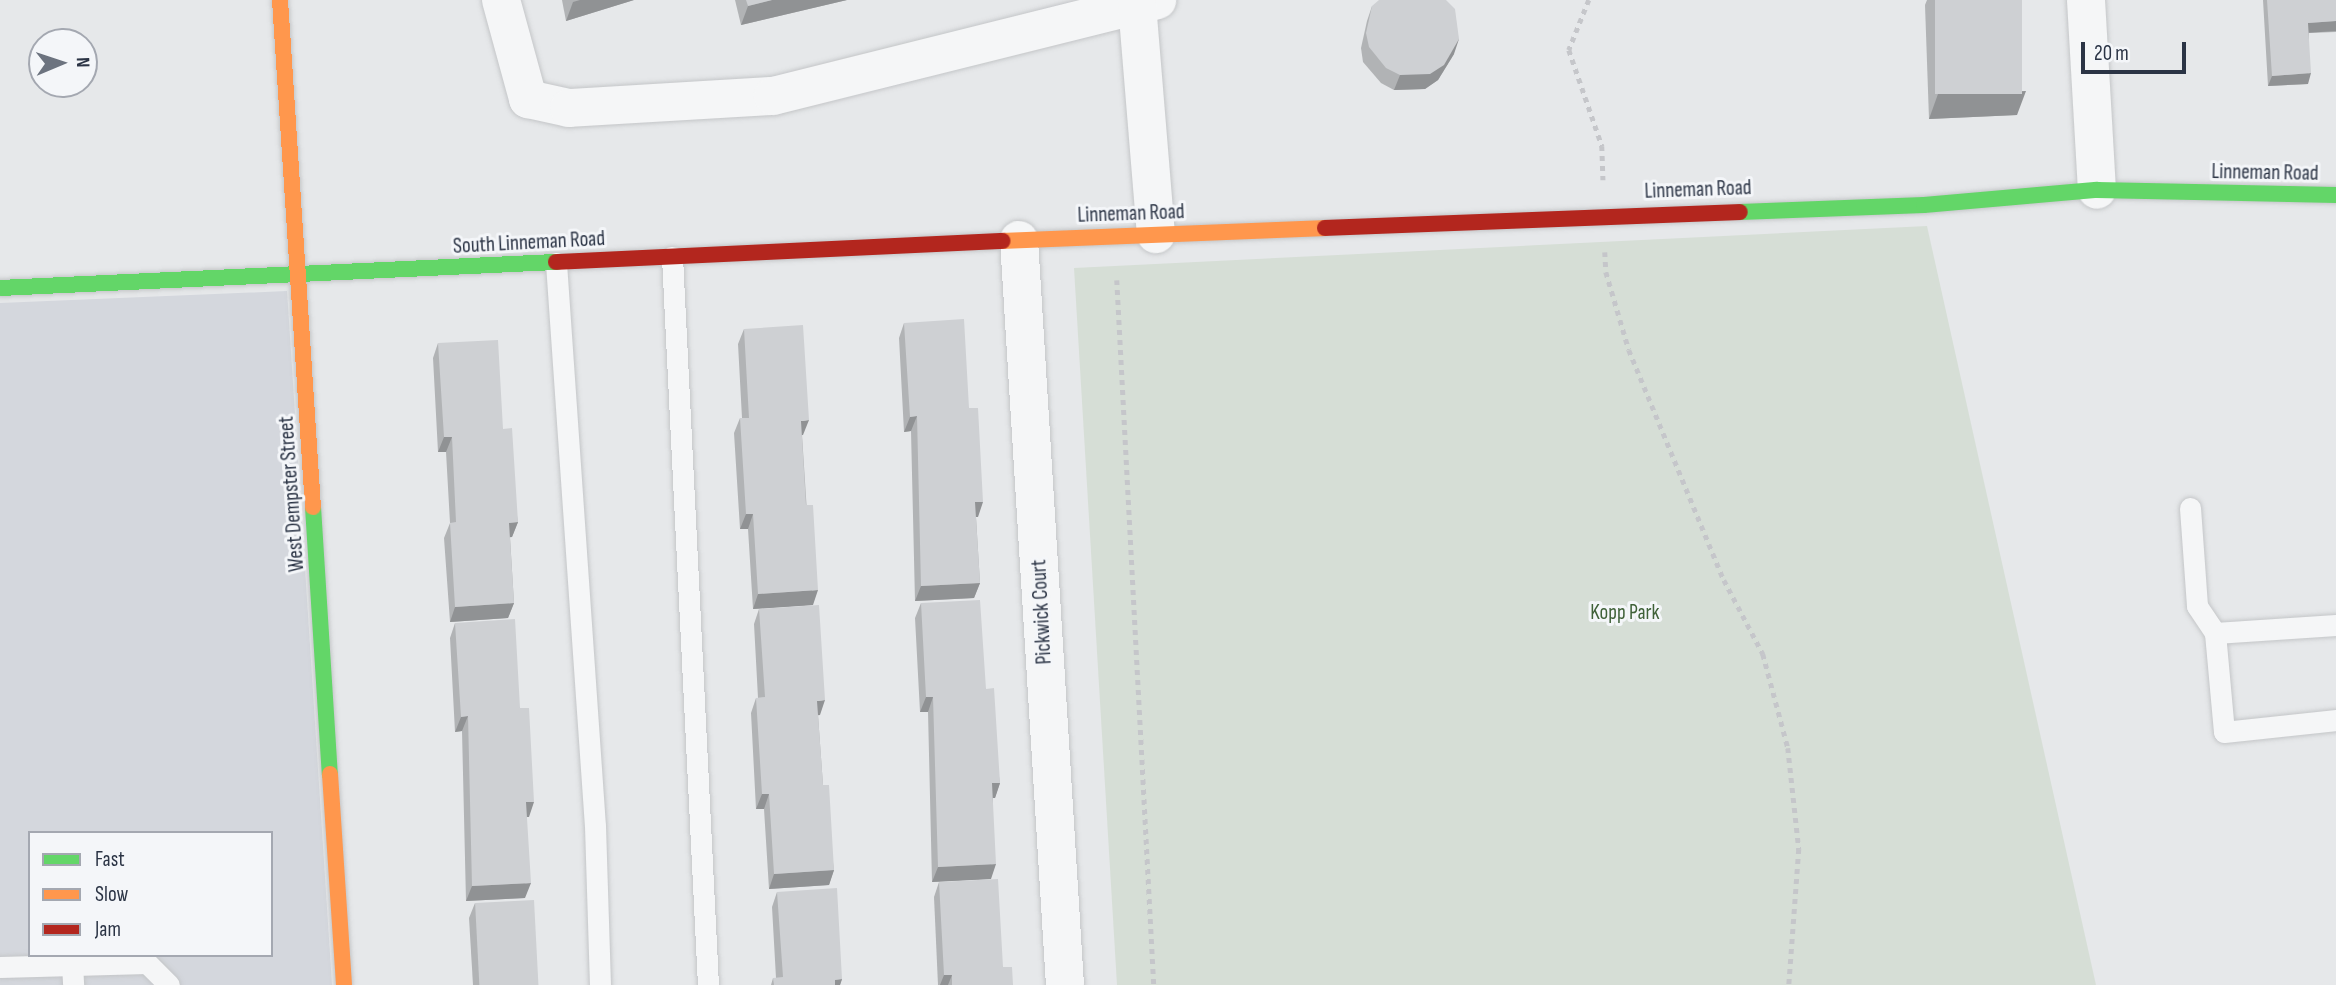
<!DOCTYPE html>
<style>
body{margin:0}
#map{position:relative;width:2336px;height:985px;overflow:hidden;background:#e6e8ea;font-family:"Sofia Sans Condensed",sans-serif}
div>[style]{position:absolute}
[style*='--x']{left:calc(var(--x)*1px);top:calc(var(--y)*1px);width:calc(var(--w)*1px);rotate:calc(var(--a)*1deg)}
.built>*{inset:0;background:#d4d7dd}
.green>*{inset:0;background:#d6ded6}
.path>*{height:4.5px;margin-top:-2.25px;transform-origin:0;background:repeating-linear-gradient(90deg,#c5c6ca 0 5px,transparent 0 10px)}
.roads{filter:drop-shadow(0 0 2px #c4c6c8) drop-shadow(0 0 2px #c4c6c8)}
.lane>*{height:21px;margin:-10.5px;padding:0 10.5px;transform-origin:10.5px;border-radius:10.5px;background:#f5f6f7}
.street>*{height:38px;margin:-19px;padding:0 19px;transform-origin:19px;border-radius:19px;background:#f5f6f7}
.fast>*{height:16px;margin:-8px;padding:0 8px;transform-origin:8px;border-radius:8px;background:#63d668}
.slow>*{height:16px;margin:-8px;padding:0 8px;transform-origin:8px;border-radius:8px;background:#ff974d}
.jam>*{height:16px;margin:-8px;padding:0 8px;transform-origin:8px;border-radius:8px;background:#b3261e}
.wall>*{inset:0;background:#b1b3b5}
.shaded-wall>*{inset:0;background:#909294}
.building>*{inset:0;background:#ced0d3;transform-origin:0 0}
span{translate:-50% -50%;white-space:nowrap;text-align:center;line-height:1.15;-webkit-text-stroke:6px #f4f6f9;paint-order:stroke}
.street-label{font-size:21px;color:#2b3445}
.park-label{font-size:21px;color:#3f6138}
.legend{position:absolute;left:28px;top:831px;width:245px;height:126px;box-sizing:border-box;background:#f4f6f9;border:2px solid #a4a8b1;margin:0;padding:9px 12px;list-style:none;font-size:21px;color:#2b3445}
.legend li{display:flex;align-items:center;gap:14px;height:35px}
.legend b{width:35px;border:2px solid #a4a8b1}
.north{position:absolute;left:28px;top:28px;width:70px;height:70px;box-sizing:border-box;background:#f4f6f9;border:2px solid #a4a8b1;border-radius:50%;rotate:88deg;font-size:19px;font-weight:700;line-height:28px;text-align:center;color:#2b3445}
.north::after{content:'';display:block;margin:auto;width:24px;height:32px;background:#6c737f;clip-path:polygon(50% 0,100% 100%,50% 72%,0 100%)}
.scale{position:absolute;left:2081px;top:42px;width:105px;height:32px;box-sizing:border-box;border:4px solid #2b3445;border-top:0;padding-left:9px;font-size:21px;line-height:24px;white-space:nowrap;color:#2b3445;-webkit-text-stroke:5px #f4f6f9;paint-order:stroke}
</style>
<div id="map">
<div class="built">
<i style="clip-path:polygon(evenodd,287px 291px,332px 985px,0 985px,0 303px,287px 291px,30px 833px,271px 833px,271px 955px,30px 955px,30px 833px)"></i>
</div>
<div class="green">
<i style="clip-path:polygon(1927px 226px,2096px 985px,1117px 985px,1074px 268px)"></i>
</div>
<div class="path">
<i style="--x:1589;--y:0;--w:54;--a:111.8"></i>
<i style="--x:1569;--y:50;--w:102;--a:71"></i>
<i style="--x:1602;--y:146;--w:34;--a:88"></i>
<i style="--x:1605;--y:252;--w:20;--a:87"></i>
<i style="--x:1606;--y:272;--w:81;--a:73.6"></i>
<i style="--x:1629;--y:350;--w:249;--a:67.6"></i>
<i style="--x:1724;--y:580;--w:84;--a:62.2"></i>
<i style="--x:1763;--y:654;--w:97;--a:75.1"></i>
<i style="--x:1788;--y:748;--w:102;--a:83.8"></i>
<i style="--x:1799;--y:849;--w:136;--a:94.2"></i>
<i style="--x:1117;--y:280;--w:706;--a:87"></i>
</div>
<div class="roads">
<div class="lane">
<i style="--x:672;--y:257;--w:729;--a:87.17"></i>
<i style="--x:556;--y:263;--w:564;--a:86.04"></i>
<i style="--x:595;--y:826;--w:159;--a:88.2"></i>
<i style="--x:2190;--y:508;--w:98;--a:85.9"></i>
<i style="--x:2197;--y:606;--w:32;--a:56"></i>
<i style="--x:2215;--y:633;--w:99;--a:84.8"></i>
<i style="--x:2224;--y:732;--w:113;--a:-6.1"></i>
<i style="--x:2215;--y:633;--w:121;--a:-3.8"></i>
<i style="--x:72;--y:963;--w:22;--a:87"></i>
<i style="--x:0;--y:967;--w:147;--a:-1.6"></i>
<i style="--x:147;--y:963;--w:31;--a:45"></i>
</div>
<div class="street">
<i style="--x:501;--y:0;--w:103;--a:74.7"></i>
<i style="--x:528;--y:99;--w:42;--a:12.4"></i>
<i style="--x:569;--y:108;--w:204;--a:-3.4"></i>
<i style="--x:773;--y:96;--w:396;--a:-14"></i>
<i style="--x:2086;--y:0;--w:190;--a:86.7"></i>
<i style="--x:1137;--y:4;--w:231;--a:85.3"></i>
<i style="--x:1019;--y:240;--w:746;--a:86.47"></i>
</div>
<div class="fast">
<i style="--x:1740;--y:212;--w:184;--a:-2.2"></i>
<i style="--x:1924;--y:205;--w:174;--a:-5"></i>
<i style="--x:2097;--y:190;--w:239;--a:1.2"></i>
<i style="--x:0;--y:288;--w:557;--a:-2.68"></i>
<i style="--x:313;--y:507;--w:268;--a:86.4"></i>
</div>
<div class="slow">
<i style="--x:280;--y:0;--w:508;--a:86.28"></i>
<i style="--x:1003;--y:241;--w:322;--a:-2.3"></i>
<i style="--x:330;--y:774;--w:211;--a:86.2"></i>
</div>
<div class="jam">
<i style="--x:1325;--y:228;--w:415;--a:-2.2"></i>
<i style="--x:556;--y:262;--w:447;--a:-2.7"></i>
</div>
</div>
<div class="wall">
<i style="clip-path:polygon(562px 0,634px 0,566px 21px)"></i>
<i style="clip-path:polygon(735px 0,847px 0,741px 25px)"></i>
<i style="clip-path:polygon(1927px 0,2022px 0,2017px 115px,1929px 119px,1925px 5px)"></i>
<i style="clip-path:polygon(2263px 0,2336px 0,2336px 32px,2309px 33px,2308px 84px,2268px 86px)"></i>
<i style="clip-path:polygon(1372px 6px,1454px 54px,1438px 80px,1425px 89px,1394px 90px,1381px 83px,1363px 62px,1361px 48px,1367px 21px)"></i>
<i style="clip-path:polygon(904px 323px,969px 408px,978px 517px,976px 517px,980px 583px,974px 598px,915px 601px,911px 431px,904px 432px,899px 338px)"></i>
<i style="clip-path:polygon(744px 329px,803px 435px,802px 435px,813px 605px,753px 609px,748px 529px,740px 529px,734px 433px,740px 418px,742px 418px,738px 344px)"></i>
<i style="clip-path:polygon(438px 343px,503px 429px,518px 522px,512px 537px,510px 537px,514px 603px,508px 618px,450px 622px,444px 538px,450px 523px,446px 452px,438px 452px,433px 358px)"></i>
<i style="clip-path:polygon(921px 603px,986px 689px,1000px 783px,995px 798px,993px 798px,991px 879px,932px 882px,928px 712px,920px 712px,915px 618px)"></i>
<i style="clip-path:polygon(759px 609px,820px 715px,818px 715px,823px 785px,834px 870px,829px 885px,769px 889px,764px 809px,756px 809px,751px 713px,756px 698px,758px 698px,754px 624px)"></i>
<i style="clip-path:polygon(455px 623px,520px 708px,529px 817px,527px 817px,525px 898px,466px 901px,462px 731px,455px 732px,450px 638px)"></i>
<i style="clip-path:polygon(939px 882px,1003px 967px,1013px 985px,938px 985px,934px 897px)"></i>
<i style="clip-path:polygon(777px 892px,842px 979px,840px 985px,771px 985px,773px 978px,776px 978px,772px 907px)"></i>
<i style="clip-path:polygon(475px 903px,538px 985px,473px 985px,469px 918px)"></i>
</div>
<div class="shaded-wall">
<i style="clip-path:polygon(580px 0,634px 0,566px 21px,573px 2px)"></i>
<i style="clip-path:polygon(772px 0,847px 0,741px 25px,748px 6px)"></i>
<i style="clip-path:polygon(2336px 21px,2336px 31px,2305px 33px,2308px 23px)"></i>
<i style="clip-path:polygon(1459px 39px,1454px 54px,1438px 80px,1425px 89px,1394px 90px,1400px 75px)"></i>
<i style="clip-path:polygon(2311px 73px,2308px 84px,2268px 86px,2272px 76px)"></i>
<i style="clip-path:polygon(2026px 91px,2017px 115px,1929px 119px,1938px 94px)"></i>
<i style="clip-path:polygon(917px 416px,911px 431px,904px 432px,910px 417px)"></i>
<i style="clip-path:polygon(809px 420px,803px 435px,796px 436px,801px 421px)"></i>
<i style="clip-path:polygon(444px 437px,452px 437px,446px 452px,438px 452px)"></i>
<i style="clip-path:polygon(975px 502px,983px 502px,978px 517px,970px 517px)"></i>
<i style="clip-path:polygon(746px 514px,753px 514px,748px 529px,740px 529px)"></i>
<i style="clip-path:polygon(518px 522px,512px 537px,504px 538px,509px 523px)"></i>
<i style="clip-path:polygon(980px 583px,974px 598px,915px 601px,921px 586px)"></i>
<i style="clip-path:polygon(818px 590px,813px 605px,753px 609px,758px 594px)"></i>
<i style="clip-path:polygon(514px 603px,508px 618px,450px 622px,455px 607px)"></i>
<i style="clip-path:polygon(926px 697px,933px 697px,928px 712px,920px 712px)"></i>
<i style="clip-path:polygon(825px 700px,820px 715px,812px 716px,817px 701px)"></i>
<i style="clip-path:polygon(468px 716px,462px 731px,455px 732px,461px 717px)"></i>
<i style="clip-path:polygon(992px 783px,1000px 783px,995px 798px,986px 798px)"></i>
<i style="clip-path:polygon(762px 794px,769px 794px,764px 809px,756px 809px)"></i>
<i style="clip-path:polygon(526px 802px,534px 802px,529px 817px,521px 817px)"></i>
<i style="clip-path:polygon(996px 864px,991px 879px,932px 882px,938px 867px)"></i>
<i style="clip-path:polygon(834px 870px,829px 885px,769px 889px,774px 874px)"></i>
<i style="clip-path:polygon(531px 883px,525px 898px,466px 901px,472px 886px)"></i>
<i style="clip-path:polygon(944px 975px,952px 975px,948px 985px,940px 985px)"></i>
<i style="clip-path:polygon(842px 979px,840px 985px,833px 985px,835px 980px)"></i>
</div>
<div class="building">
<i style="clip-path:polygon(746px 0,772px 0,748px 6px)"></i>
<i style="clip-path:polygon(1379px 0,1446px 0,1455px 9px,1459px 39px,1444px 65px,1430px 74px,1400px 75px,1386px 68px,1369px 47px,1366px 33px,1372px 6px)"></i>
<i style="left:1935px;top:0;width:87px;height:94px"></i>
<i style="clip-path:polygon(2267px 0,2336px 0,2336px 21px,2308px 23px,2311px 73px,2272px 76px)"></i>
<i style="clip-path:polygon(964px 319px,969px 408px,978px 408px,983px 502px,975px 502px,980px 583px,921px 586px,917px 416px,910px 417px,904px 323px)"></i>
<i style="clip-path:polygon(803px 325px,809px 420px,801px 421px,806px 505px,813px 505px,818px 590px,758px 594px,753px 514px,746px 514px,740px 418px,749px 418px,744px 329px)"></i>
<i style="clip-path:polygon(498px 340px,503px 429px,512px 428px,518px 522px,509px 523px,514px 603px,455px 607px,450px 523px,456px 522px,452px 437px,444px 437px,438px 343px)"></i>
<i style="clip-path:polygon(980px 600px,986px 689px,994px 688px,1000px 783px,992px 783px,996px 864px,938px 867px,933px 697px,926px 697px,921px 603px)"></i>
<i style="clip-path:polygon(819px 605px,825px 700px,817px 701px,823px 785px,829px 785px,834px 870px,774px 874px,769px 794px,762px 794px,756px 698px,765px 697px,759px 609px)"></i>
<i style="clip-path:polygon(515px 619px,520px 708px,529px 708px,534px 802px,526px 802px,531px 883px,472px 886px,468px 716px,461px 717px,455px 623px)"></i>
<i style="clip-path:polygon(998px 879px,1003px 967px,1012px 967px,1013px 985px,952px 985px,952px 975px,944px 975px,939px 882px)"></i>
<i style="clip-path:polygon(837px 888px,842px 979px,835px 980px,835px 985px,774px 985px,773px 978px,783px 977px,777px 892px)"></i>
<i style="left:534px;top:900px;width:85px;height:59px;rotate:87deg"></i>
</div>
<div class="street-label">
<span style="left:2265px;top:173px;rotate:1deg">Linneman Road</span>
<span style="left:1698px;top:190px;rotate:-2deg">Linneman Road</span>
<span style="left:1131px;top:214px;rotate:-2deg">Linneman Road</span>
<span style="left:529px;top:243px;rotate:-3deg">South Linneman Road</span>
<span style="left:292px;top:494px;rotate:-94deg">West Dempster Street</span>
<span style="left:1042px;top:612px;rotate:-93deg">Pickwick Court</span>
</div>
<div class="park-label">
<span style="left:1625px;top:613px">Kopp Park</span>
</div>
<ul class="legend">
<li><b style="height:9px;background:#63d668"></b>Fast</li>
<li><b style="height:9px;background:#ff974d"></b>Slow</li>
<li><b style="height:9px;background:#b3261e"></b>Jam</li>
</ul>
<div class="north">N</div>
<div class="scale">20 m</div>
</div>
